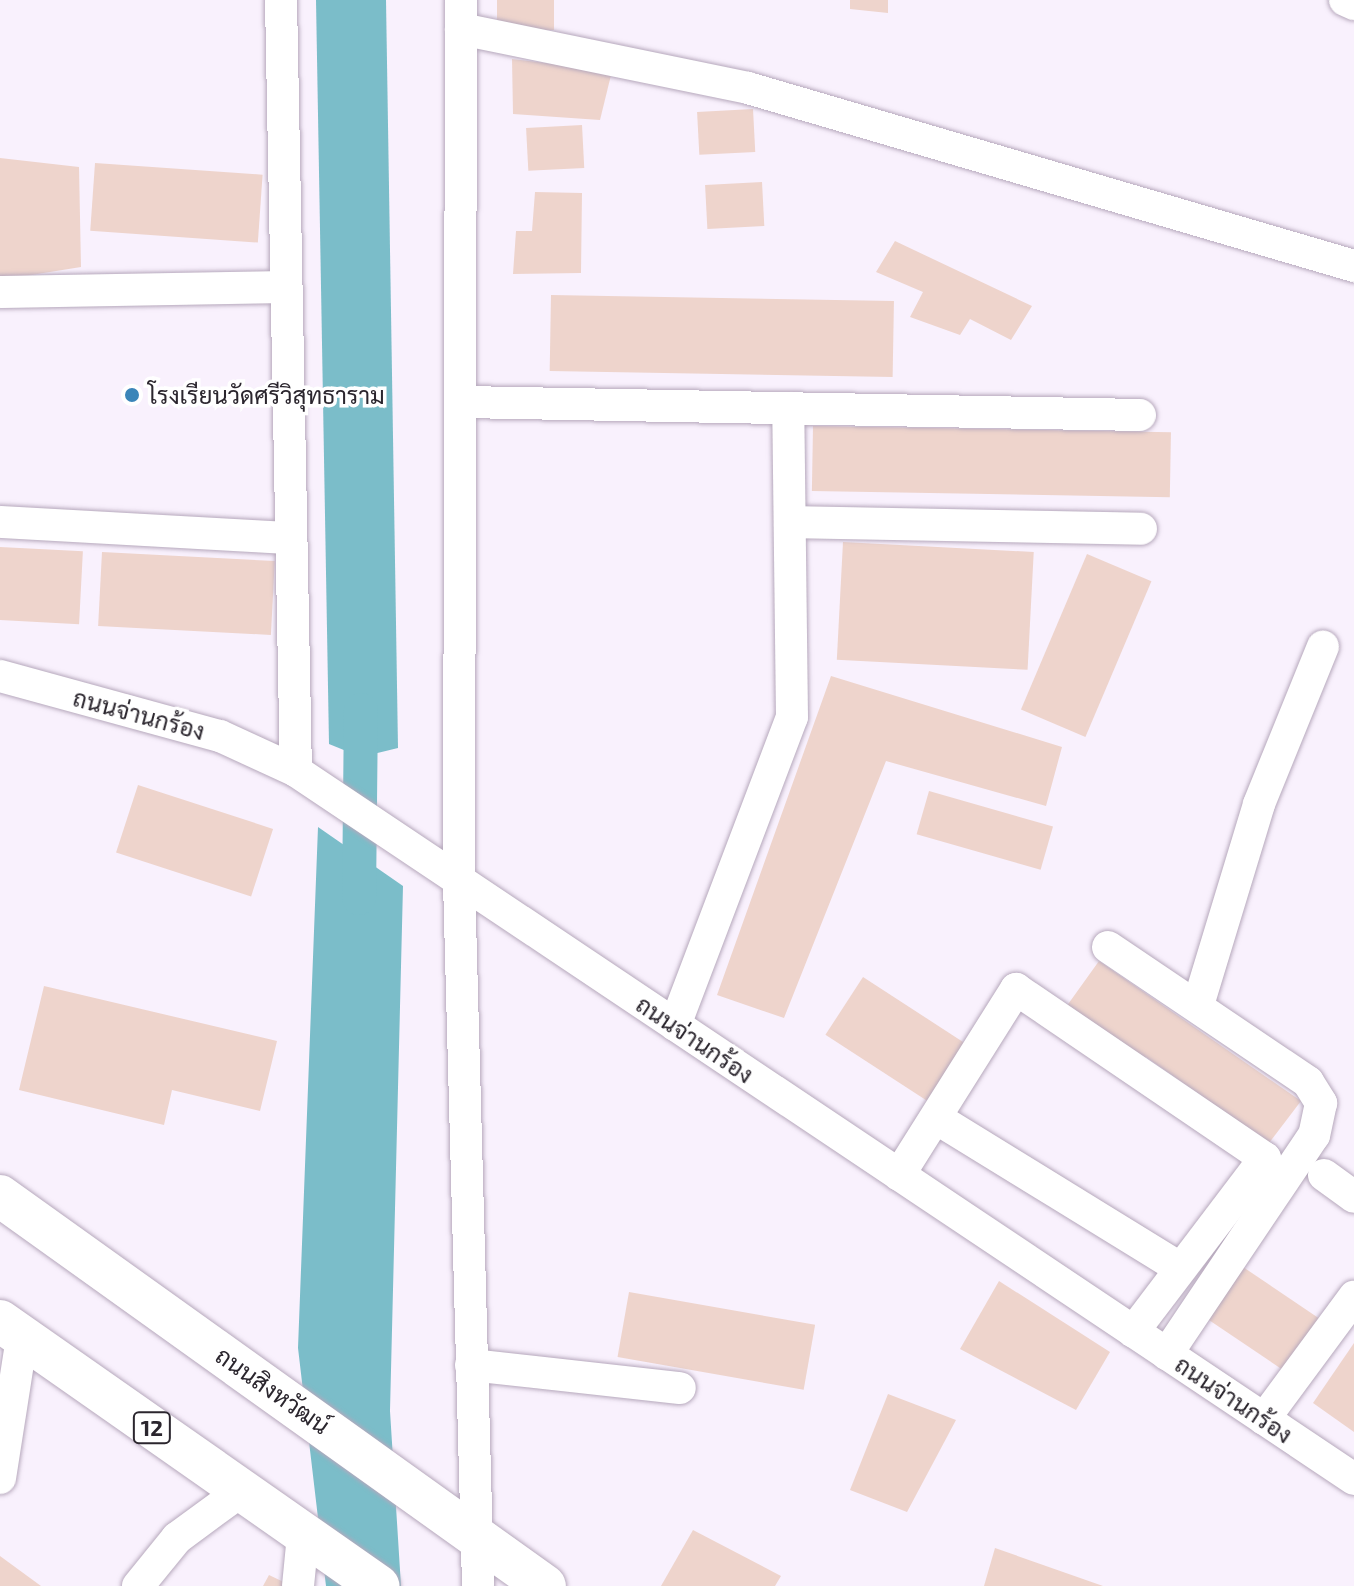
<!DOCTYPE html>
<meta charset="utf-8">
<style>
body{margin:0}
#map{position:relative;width:1354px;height:1586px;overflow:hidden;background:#f9f1fd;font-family:"Exo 2",Sarabun,sans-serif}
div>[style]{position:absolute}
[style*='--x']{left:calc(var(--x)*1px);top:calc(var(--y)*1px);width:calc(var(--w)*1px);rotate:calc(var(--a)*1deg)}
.water>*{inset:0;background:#7bbdc9}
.canal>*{height:34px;margin:-17px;padding:0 17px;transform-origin:17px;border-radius:17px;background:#7bbdc9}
.building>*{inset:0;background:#eed4cc;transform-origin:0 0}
.roads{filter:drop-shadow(0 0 2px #b6a8bc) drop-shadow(0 0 2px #b6a8bc)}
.minor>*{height:32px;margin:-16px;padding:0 16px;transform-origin:16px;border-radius:16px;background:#fff}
.major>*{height:42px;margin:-21px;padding:0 21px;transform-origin:21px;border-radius:21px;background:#fff}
.dots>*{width:22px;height:22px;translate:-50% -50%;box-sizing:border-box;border:4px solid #fff;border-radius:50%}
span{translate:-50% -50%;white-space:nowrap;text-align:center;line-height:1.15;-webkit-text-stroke:7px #fff;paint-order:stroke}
.shield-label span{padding:2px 6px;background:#fff;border:2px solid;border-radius:6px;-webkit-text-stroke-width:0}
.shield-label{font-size:22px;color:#2b262e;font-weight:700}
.poi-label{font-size:24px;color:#2b262e}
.left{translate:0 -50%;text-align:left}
.street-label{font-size:24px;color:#2b262e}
</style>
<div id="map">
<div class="water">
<i style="clip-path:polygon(316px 0,386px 0,398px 748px,361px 757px,329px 744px)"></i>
<i style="clip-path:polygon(318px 827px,403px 886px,390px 1411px,401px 1586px,326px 1586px,298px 1348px)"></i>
</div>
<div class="canal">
<i style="--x:359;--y:898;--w:188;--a:-89.4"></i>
</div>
<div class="building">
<i style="left:497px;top:0;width:57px;height:30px"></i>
<i style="clip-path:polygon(850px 0,888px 0,888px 13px,850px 9px)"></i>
<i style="clip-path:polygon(512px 59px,612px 71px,600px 120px,513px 114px)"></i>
<i style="left:753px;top:109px;width:43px;height:56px;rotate:87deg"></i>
<i style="left:582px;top:125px;width:43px;height:56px;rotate:87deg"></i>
<i style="clip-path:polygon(0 158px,79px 167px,81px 267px,0 280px)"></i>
<i style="left:95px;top:163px;width:168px;height:68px;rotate:4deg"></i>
<i style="left:762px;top:182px;width:44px;height:57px;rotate:87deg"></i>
<i style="clip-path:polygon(535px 192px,582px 193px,581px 273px,513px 274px,516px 231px,532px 231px)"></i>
<i style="clip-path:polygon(895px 241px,1032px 306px,1011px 340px,970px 319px,960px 335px,910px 317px,923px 292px,876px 272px)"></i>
<i style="left:551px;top:295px;width:343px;height:76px;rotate:1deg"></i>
<i style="left:813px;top:426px;width:358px;height:65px;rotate:1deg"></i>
<i style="left:843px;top:542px;width:191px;height:118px;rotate:3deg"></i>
<i style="left:0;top:547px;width:83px;height:73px;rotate:3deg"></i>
<i style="left:102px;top:552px;width:173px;height:74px;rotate:3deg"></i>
<i style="left:1087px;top:554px;width:70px;height:169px;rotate:23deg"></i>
<i style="clip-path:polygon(831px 676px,1062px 747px,1046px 806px,886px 761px,784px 1018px,717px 995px)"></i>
<i style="left:138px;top:785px;width:142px;height:71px;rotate:18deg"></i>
<i style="left:929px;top:791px;width:129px;height:45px;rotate:16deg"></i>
<i style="clip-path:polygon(1099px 961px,1301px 1101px,1269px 1143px,1146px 1057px,1130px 1075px,1056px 1021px)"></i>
<i style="left:863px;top:977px;width:128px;height:69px;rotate:33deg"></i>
<i style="clip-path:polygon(44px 986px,277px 1041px,260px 1111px,172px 1090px,164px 1125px,19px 1090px)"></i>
<i style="left:1243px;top:1267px;width:96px;height:63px;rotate:34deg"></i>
<i style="clip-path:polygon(999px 1281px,1110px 1352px,1076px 1410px,960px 1349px)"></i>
<i style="left:629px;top:1292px;width:189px;height:66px;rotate:10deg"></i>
<i style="clip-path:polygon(1354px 1343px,1354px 1432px,1313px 1403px)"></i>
<i style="clip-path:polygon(888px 1394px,956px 1420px,907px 1512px,850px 1490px)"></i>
<i style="clip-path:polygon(693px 1530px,781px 1576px,775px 1586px,661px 1586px)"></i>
<i style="clip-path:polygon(995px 1548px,1103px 1586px,984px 1586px)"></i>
<i style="clip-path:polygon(0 1556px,41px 1586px,0 1586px)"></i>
<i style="clip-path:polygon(269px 1575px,292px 1586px,263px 1586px)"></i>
</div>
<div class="roads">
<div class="minor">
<i style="--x:281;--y:0;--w:771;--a:88.89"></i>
<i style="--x:461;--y:0;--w:882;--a:90.13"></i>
<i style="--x:459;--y:882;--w:704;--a:88.45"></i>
<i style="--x:1345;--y:0;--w:10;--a:24"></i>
<i style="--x:461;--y:29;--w:293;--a:11.6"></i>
<i style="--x:748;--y:88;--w:632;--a:16.37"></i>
<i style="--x:0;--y:292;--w:284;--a:-1"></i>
<i style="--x:464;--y:402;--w:676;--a:1.1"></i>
<i style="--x:0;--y:522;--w:290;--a:3.2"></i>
<i style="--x:790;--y:522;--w:351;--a:1.1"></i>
<i style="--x:0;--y:676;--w:228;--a:15.3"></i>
<i style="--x:220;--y:736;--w:84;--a:24.7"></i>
<i style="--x:296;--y:771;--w:1273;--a:33.79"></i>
<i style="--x:1108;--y:947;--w:241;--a:34"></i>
<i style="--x:1308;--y:1082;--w:25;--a:58"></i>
<i style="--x:1321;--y:1103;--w:33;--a:102"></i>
<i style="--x:1314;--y:1135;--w:264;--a:123.9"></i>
<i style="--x:1198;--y:1005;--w:210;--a:-73.1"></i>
<i style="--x:1259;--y:804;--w:170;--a:-67.9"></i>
<i style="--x:675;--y:1025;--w:329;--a:-69.2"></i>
<i style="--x:792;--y:717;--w:309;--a:-90.7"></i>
<i style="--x:936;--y:1118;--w:286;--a:31.6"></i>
<i style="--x:899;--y:1175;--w:220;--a:-57.8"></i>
<i style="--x:1016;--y:989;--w:301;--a:34.2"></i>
<i style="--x:1265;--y:1158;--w:218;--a:127.2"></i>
<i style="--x:1324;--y:1175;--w:37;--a:36"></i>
<i style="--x:471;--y:1365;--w:210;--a:6.3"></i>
<i style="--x:1264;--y:1419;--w:152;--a:-53.6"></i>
<i style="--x:0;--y:1478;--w:143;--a:-81.1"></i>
<i style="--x:138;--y:1586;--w:62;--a:-50.9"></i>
<i style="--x:177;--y:1538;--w:79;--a:-36.3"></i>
<i style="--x:298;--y:1586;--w:51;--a:-84.4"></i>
</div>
<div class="major">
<i style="--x:0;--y:1196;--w:670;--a:35.59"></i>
<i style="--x:0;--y:1321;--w:462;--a:35"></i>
</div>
</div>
<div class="dots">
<i style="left:132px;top:395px;background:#3b85b9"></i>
</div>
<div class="shield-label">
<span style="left:152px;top:1428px">12</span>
</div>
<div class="poi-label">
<span class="left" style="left:148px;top:395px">โรงเรียนวัดศรีวิสุทธาราม</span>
</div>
<div class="street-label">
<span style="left:139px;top:714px;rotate:15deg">ถนนจ่านกร้อง</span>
<span style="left:695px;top:1039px;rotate:34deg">ถนนจ่านกร้อง</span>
<span style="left:273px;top:1390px;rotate:35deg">ถนนสิงหวัฒน์</span>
<span style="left:1234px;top:1399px;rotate:34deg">ถนนจ่านกร้อง</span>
</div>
</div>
